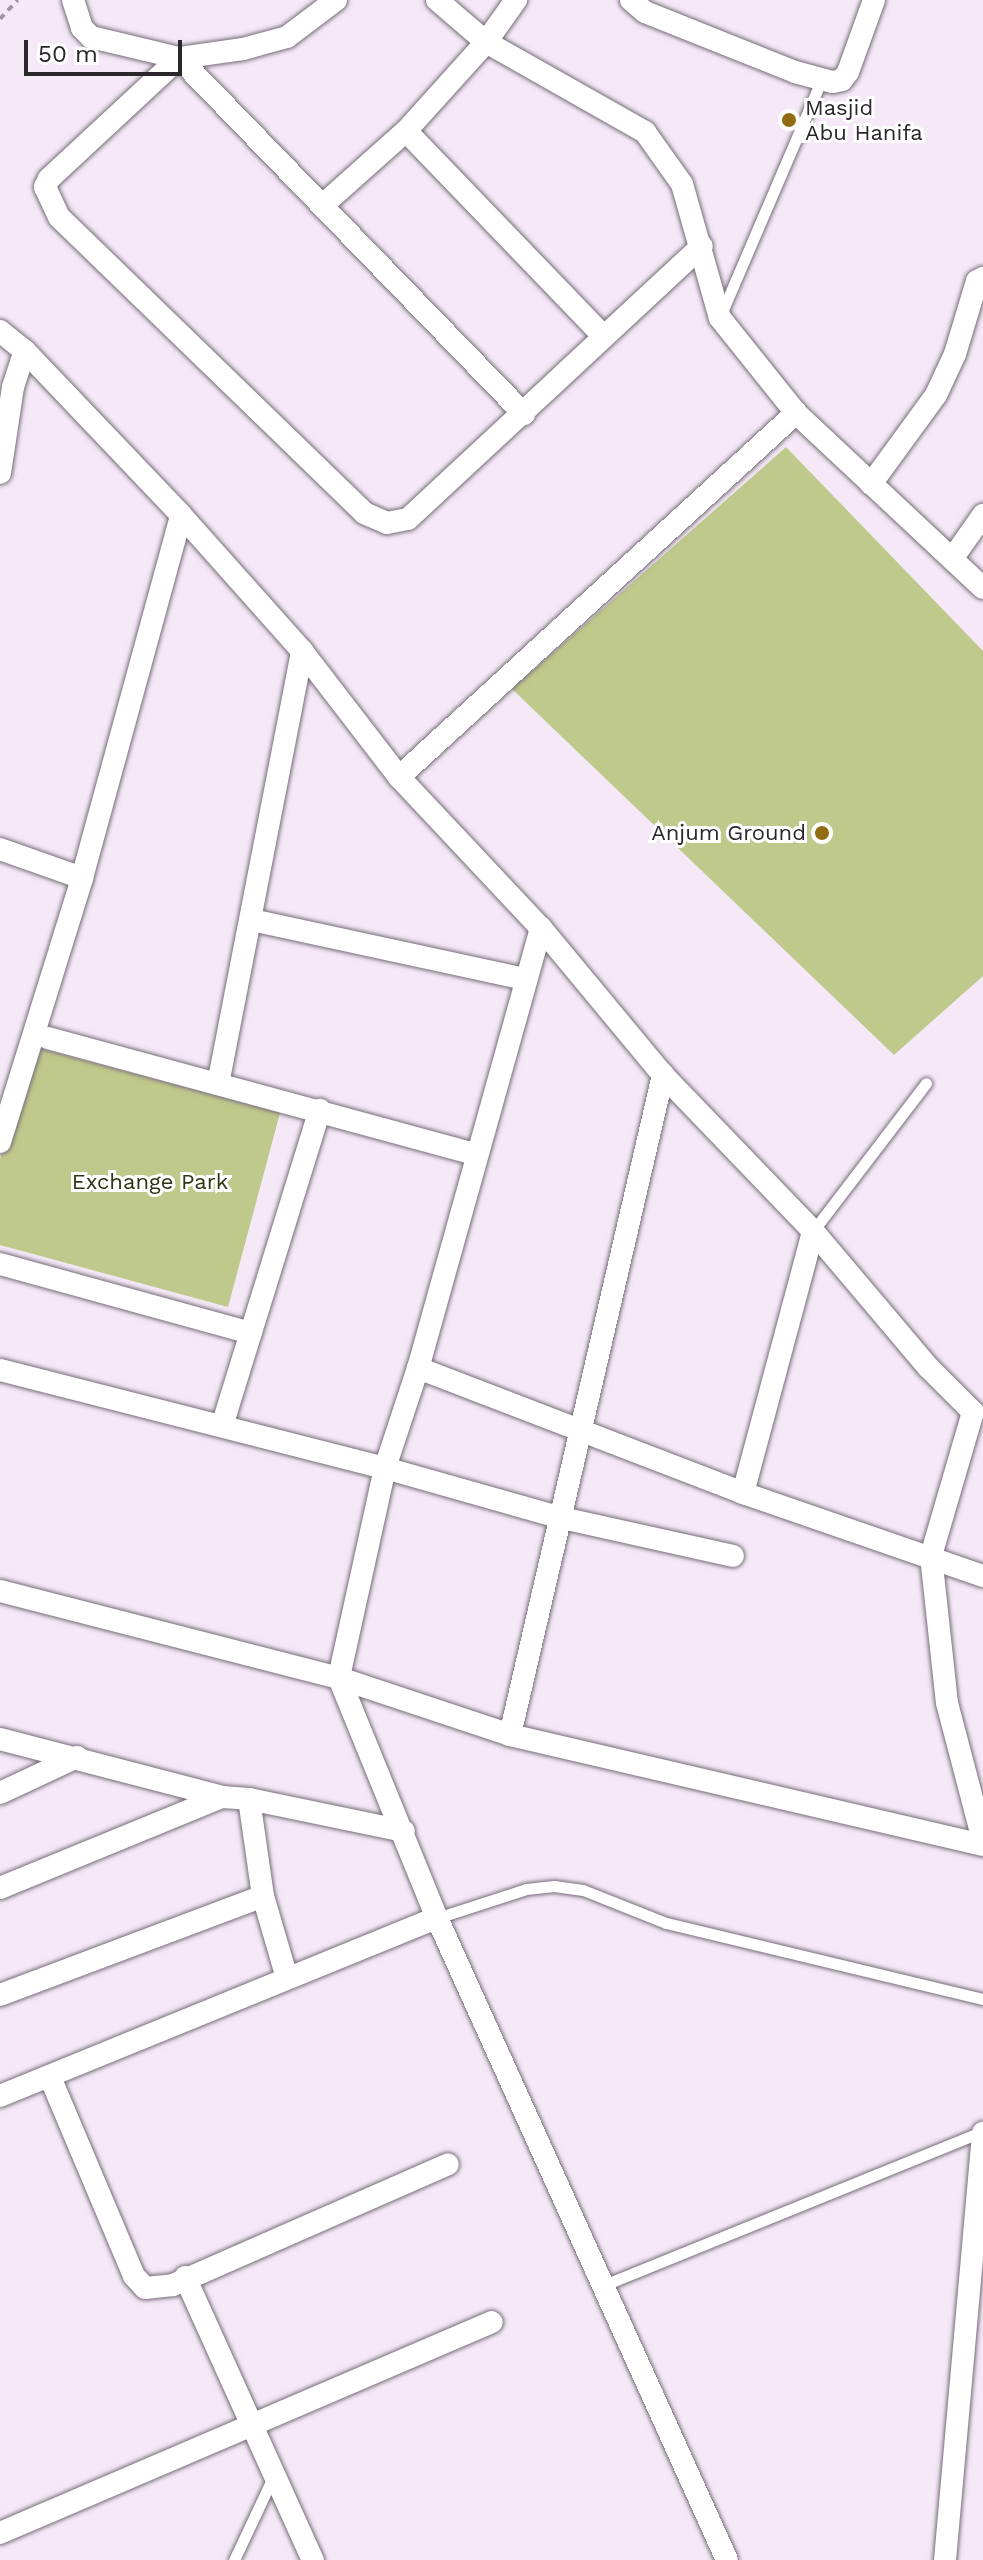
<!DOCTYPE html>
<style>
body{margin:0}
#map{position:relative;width:983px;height:2560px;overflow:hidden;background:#f5e9f7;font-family:"Work Sans",sans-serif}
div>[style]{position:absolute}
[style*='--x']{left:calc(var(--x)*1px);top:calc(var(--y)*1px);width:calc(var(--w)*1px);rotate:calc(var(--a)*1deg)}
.green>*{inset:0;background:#c0c98c}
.path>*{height:4px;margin-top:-2px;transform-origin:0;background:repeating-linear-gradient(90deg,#9f96a1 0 6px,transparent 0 12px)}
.roads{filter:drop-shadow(0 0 2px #776c79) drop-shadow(0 0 2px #776c79)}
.service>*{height:11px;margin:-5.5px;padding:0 5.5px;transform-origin:5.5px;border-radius:5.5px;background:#fff}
.minor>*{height:22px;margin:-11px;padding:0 11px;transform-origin:11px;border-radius:11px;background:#fff}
.dots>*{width:22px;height:22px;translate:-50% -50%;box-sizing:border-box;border:4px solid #fff;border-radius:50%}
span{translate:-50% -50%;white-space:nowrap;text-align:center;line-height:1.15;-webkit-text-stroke:6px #fff;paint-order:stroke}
.poi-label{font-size:22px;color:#2a262b}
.left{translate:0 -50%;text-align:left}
.right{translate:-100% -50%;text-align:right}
.park-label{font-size:22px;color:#303414}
.scale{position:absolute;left:24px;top:40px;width:158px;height:36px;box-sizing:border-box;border:4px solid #2a262b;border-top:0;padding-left:10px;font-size:24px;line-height:28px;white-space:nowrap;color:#2a262b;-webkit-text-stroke:6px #fff;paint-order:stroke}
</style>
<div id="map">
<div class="green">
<i style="clip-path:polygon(786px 447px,983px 651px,983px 976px,894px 1055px,512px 689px)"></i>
<i style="clip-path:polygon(31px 1046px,280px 1113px,228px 1307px,0 1245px,0 1159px)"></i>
</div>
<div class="path">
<i style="--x:0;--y:19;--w:26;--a:-47"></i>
</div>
<div class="roads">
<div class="service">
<i style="--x:722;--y:312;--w:251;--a:-66.8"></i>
<i style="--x:813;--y:1231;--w:186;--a:-52.6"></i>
<i style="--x:437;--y:1918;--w:94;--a:-18"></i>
<i style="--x:526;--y:1889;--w:28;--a:-6"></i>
<i style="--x:554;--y:1886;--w:29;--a:8"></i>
<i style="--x:583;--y:1890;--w:89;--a:21.7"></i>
<i style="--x:666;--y:1923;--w:326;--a:13.5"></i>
<i style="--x:604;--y:2285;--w:409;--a:-22.1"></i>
<i style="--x:234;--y:2560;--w:92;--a:-64.8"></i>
</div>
<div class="minor">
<i style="--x:73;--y:0;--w:29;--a:72"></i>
<i style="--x:82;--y:28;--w:13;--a:45"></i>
<i style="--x:91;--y:37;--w:90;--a:13.4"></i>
<i style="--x:179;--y:58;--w:496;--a:45.9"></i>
<i style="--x:336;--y:0;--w:61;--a:142.9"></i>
<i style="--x:287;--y:37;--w:46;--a:164.7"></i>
<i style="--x:243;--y:49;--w:65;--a:172"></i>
<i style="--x:179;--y:58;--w:178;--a:137.1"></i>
<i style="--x:49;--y:179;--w:9;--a:117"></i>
<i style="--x:45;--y:187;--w:33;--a:65"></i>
<i style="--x:59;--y:217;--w:425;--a:44.1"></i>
<i style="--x:364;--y:513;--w:25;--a:23"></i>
<i style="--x:387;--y:523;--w:21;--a:-11"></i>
<i style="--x:408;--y:519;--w:401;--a:-42.9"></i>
<i style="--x:437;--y:0;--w:65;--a:40.6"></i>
<i style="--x:486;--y:42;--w:183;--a:29.5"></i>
<i style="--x:645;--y:132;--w:64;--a:54.6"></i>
<i style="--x:682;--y:184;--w:139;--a:74.2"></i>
<i style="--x:720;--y:318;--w:122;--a:51.3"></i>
<i style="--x:796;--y:413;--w:256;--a:43.1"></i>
<i style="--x:631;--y:0;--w:18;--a:41"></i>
<i style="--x:645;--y:12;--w:162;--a:21.8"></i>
<i style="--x:795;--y:72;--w:39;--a:15"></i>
<i style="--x:833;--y:82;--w:9;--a:-13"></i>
<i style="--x:842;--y:80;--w:10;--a:-53"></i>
<i style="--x:848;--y:72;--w:77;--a:-70.1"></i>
<i style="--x:406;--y:131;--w:284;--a:46.1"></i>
<i style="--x:324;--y:204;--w:110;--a:-41.7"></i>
<i style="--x:406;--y:131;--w:120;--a:-48"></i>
<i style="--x:486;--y:42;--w:52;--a:-54.5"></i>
<i style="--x:0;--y:331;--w:32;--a:39"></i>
<i style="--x:25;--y:351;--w:226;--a:46.4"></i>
<i style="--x:181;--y:515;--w:182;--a:48.3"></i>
<i style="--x:302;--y:651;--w:159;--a:52.4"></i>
<i style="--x:399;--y:777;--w:207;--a:46.8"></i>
<i style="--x:541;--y:928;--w:191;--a:50.3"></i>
<i style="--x:663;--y:1075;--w:216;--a:46.1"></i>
<i style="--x:813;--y:1231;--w:178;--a:49.8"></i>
<i style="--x:928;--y:1367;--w:64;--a:45"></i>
<i style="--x:973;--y:1412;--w:150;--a:106.3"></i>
<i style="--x:931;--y:1556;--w:148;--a:83.8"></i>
<i style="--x:947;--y:1703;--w:142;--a:75.3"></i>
<i style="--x:0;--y:473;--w:87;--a:-81.4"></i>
<i style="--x:13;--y:387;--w:38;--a:-72"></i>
<i style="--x:871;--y:484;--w:110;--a:-53.9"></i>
<i style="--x:936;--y:395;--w:45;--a:-65.1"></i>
<i style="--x:955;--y:354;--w:76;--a:-73.2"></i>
<i style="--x:977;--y:281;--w:7;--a:-27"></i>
<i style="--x:952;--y:559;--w:54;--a:-54.8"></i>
<i style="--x:399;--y:777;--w:539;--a:-42.52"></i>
<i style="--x:0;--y:849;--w:87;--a:19.5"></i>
<i style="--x:252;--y:920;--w:280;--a:12.2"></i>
<i style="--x:541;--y:928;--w:457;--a:105.6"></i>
<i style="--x:418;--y:1368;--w:105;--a:108.3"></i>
<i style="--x:385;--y:1468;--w:215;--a:102.4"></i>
<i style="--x:339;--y:1678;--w:259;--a:67.8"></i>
<i style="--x:437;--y:1918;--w:704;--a:65.69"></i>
<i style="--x:48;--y:1038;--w:442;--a:15.2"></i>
<i style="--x:218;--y:1084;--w:441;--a:-79"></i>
<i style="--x:0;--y:1142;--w:276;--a:-72.7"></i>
<i style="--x:82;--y:878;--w:376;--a:-74.7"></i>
<i style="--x:0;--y:1264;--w:260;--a:15.4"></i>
<i style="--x:418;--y:1368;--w:348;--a:21"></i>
<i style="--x:743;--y:1493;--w:254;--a:19.1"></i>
<i style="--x:0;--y:1370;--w:397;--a:14.3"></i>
<i style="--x:385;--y:1468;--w:184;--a:15.8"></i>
<i style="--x:562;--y:1518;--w:175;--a:12.5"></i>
<i style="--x:222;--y:1426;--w:331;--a:-72.8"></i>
<i style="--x:743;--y:1493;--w:271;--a:-75"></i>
<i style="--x:0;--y:1591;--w:350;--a:14.4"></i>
<i style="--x:339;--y:1678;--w:180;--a:18.4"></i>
<i style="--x:510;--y:1735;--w:486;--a:13.1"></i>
<i style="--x:510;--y:1735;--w:678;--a:-76.95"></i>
<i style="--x:0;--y:1739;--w:229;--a:14.6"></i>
<i style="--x:222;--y:1797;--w:27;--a:4"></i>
<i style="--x:249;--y:1799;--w:158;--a:11.7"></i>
<i style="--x:0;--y:1793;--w:85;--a:-25.1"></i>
<i style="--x:249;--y:1799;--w:98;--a:81.8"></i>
<i style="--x:263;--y:1896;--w:85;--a:73.7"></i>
<i style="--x:0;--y:1888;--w:240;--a:-22.3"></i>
<i style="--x:0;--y:1995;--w:281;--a:-20.6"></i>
<i style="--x:50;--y:2077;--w:216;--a:67.1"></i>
<i style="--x:134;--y:2276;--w:16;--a:47"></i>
<i style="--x:145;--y:2288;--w:28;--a:-6"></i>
<i style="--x:173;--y:2285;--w:300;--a:-23.7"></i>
<i style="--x:0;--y:2096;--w:472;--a:-22.2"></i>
<i style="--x:185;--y:2277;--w:311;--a:65.7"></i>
<i style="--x:0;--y:2533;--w:535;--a:-23.21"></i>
<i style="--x:945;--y:2560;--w:429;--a:-84.9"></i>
</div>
</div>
<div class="dots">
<i style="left:789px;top:120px;background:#916c12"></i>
<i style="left:822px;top:833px;background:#916c12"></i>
</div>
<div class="poi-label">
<span class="left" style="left:805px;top:120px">Masjid<br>Abu Hanifa</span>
<span class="right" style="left:806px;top:833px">Anjum Ground</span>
</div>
<div class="park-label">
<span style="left:150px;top:1182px">Exchange Park</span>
</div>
<div class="scale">50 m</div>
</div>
